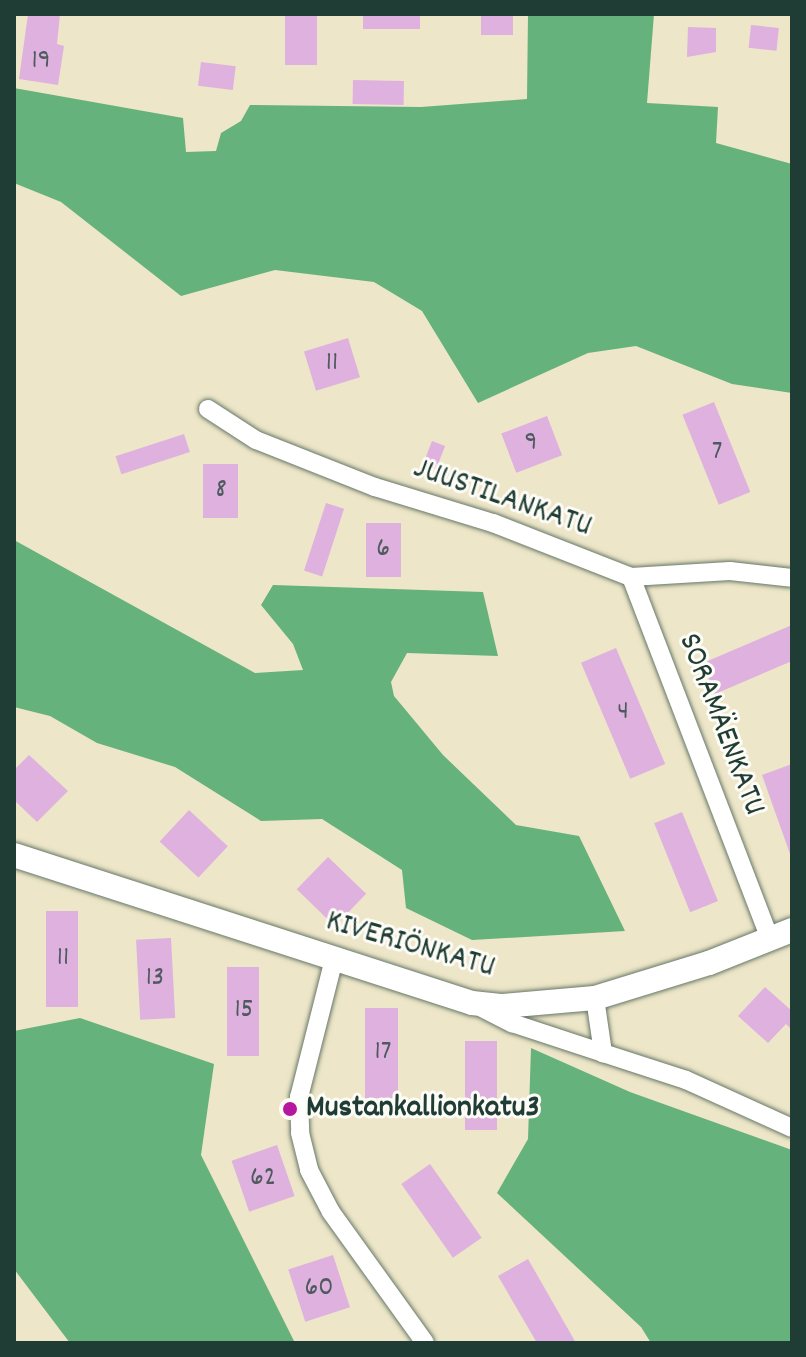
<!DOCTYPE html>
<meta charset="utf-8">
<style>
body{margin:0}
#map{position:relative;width:806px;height:1357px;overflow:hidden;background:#ede6c8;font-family:Dekko,sans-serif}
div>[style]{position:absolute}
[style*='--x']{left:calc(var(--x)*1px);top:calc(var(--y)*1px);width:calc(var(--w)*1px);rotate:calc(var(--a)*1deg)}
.forest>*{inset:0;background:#66b27c}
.building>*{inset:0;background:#deb1df;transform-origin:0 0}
.roads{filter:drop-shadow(0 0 2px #677868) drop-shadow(0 0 2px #677868)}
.street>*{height:18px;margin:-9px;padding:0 9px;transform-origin:9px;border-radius:9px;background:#fff}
.secondary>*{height:24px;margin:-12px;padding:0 12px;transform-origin:12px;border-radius:12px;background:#fff}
.dots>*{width:22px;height:22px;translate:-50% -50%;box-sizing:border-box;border:4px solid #fdfcf7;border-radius:50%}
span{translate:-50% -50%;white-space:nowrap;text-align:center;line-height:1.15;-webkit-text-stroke:6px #fdfcf7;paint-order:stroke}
.number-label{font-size:28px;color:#4f5a5f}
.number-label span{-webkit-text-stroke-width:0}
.street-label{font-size:32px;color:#1f3d34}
.poi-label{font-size:32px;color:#1f3d34;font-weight:700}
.left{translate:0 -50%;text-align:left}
.frame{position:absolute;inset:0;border:16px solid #1f3d34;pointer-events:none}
</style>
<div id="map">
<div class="forest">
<i style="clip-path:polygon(528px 14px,654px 14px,647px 103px,718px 107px,716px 143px,792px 164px,792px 393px,732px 384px,636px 346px,588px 353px,478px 403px,422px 311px,374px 282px,275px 270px,181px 296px,61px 202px,14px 183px,14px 88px,183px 118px,186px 152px,216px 151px,221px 133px,241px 121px,250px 105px,421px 107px,527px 99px)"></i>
<i style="clip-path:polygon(14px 540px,255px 673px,303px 670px,293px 644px,261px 605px,273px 585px,483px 592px,498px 656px,407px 653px,391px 682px,394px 696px,443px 755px,516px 825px,579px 836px,625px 931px,472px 940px,406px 908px,402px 870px,322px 819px,261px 821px,175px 767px,97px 743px,50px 716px,14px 707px)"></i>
<i style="clip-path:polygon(80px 1018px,214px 1064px,201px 1155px,295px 1343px,70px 1343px,14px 1269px,14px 1031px)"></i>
<i style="clip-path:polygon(531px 1048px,630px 1092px,792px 1150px,792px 1343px,651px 1343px,641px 1327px,497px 1193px,528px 1139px)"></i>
</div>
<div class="building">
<i style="clip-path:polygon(28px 14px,60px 14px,57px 44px,64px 46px,58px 85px,19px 79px)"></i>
<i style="left:285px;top:14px;width:32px;height:51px"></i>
<i style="left:363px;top:14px;width:57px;height:15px"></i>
<i style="left:481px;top:14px;width:32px;height:21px"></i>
<i style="left:751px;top:25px;width:28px;height:23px;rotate:6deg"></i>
<i style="clip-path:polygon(688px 27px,716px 28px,716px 52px,687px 57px)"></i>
<i style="left:201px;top:62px;width:35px;height:24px;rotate:7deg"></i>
<i style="left:353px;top:80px;width:51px;height:24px;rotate:1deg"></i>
<i style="left:348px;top:338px;width:41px;height:46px;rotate:73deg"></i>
<i style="left:714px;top:402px;width:97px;height:34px;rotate:68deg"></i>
<i style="left:547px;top:416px;width:42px;height:49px;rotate:69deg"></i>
<i style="left:184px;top:434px;width:19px;height:72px;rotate:72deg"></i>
<i style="left:432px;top:441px;width:14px;height:25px;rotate:21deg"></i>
<i style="left:203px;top:464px;width:35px;height:54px"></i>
<i style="left:326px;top:503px;width:19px;height:71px;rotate:18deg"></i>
<i style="left:366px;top:523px;width:35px;height:54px"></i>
<i style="clip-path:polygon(792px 625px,792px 661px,715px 694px,703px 663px)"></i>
<i style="left:616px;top:648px;width:126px;height:38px;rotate:67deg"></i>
<i style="clip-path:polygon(29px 755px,68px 791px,37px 822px,14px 800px,14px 770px)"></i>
<i style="clip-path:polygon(792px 764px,792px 854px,790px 854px,762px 775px)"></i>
<i style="left:189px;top:810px;width:53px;height:43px;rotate:43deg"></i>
<i style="left:682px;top:812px;width:96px;height:30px;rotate:68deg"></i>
<i style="left:328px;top:857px;width:53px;height:45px;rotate:44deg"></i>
<i style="left:46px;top:911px;width:32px;height:96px"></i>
<i style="left:171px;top:938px;width:80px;height:35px;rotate:87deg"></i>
<i style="left:227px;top:967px;width:32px;height:89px"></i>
<i style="clip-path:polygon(765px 987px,792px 1011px,792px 1030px,786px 1024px,768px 1043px,738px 1016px)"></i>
<i style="left:365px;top:1008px;width:33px;height:90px"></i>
<i style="left:465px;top:1041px;width:32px;height:89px"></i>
<i style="left:277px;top:1145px;width:54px;height:48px;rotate:71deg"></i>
<i style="left:430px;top:1164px;width:90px;height:35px;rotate:55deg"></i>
<i style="left:333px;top:1255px;width:55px;height:47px;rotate:72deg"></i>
<i style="clip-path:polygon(528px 1259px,576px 1343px,537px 1343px,498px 1276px)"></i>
</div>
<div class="roads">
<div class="street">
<i style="--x:208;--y:409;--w:57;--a:32.9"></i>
<i style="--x:256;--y:440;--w:128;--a:21.6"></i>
<i style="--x:375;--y:487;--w:123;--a:17"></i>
<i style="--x:493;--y:523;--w:148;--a:21.4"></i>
<i style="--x:631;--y:577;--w:99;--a:-3.5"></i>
<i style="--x:730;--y:571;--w:62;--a:6.4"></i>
<i style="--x:631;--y:577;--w:388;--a:69"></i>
<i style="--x:334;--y:959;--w:142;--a:104.2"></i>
<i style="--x:299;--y:1097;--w:36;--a:88"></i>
<i style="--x:300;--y:1133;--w:38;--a:76"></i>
<i style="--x:309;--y:1170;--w:47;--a:62.4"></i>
<i style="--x:331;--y:1212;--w:161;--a:54.3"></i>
<i style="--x:595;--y:998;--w:56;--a:81.7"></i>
<i style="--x:603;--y:1053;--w:87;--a:18"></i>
<i style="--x:686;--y:1080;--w:116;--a:24.4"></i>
<i style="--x:482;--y:1008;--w:34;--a:27"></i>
<i style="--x:512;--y:1023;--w:96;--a:18.2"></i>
</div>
<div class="secondary">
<i style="--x:14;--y:855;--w:481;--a:17.9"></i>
<i style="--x:472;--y:1003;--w:31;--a:6"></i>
<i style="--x:503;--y:1006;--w:92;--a:-5"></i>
<i style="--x:595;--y:998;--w:119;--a:-17.1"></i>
<i style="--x:709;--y:963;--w:89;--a:-21.7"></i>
</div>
</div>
<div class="dots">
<i style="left:290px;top:1109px;background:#b5179e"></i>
</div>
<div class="number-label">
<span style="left:41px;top:62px">19</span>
<span style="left:332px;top:364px">11</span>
<span style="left:531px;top:444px">9</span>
<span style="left:717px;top:453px">7</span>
<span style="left:221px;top:491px">8</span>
<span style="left:383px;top:550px">6</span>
<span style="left:623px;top:713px">4</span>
<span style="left:63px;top:959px">11</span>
<span style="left:155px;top:979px">13</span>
<span style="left:244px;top:1011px">15</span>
<span style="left:383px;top:1053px">17</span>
<span style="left:263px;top:1179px">62</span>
<span style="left:319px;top:1289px">60</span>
</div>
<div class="street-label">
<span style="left:502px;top:499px;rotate:19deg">JUUSTILANKATU</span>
<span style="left:720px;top:725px;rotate:69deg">SORAMÄENKATU</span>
<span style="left:410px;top:946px;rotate:16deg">KIVERIÖNKATU</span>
</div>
<div class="poi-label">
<span class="left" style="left:306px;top:1109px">Mustankallionkatu3</span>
</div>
<div class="frame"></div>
</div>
